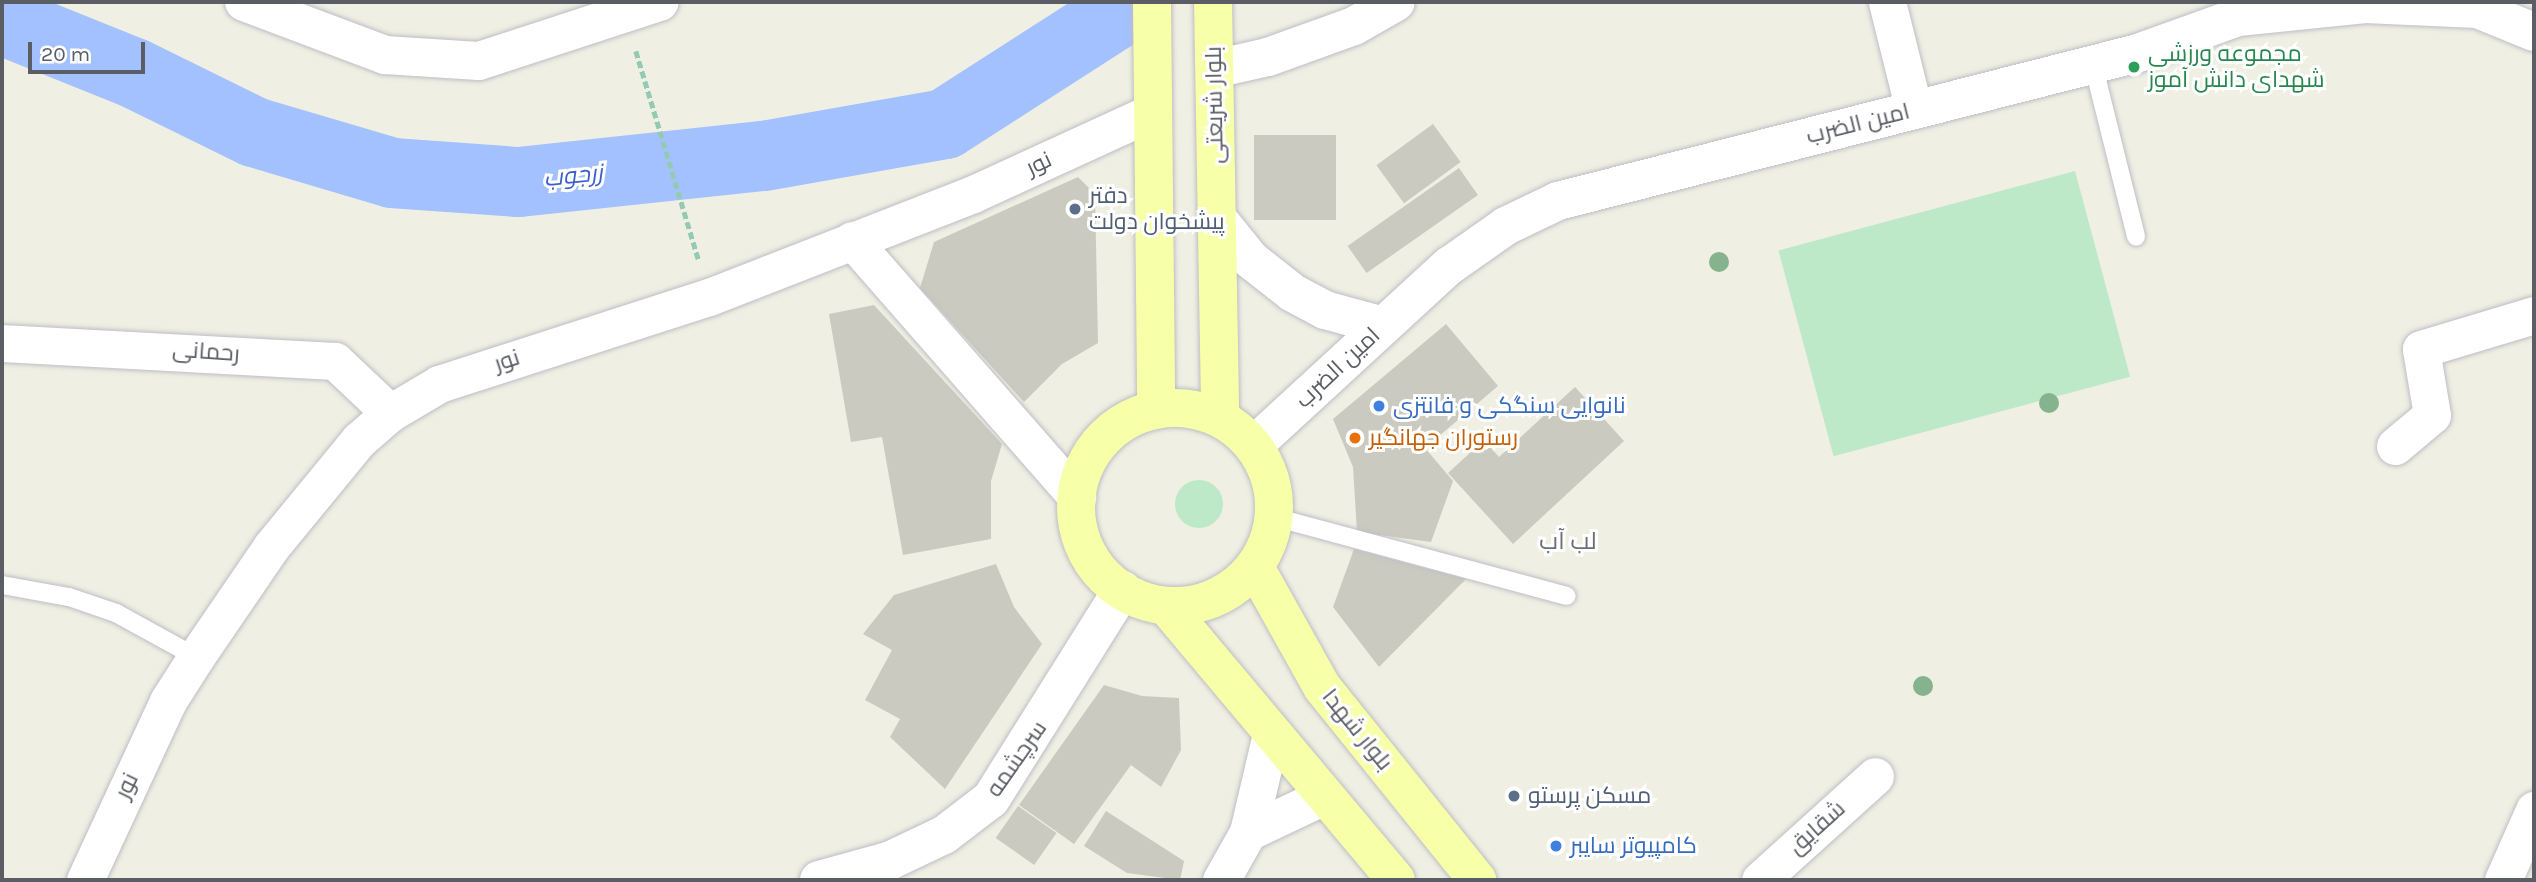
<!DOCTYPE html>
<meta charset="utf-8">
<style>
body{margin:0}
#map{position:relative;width:2536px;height:882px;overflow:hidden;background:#efefe3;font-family:Karla,Cairo,sans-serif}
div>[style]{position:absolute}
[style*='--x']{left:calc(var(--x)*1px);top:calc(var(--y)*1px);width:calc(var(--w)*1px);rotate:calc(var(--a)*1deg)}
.green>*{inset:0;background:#bde9c8;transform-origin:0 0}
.round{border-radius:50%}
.river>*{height:70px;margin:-35px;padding:0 35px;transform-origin:35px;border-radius:35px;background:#a3c0ff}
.building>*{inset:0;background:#cacac0;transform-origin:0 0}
.path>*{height:4.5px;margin-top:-2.25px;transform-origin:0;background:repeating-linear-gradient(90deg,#95cab2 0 7px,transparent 0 10.5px)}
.roads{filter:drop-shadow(0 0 2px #bdbec5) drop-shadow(0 0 2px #bdbec5)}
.service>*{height:18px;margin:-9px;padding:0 9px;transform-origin:9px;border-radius:9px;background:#fff}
.minor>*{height:37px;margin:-18.5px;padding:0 18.5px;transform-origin:18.5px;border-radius:18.5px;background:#fff}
.tertiary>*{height:38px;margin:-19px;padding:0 19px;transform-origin:19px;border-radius:19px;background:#fff}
.secondary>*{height:38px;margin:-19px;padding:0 19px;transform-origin:19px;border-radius:19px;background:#fff}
.primary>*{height:38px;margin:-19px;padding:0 19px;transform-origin:19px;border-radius:19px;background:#f7ffa8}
.primary>.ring{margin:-19px;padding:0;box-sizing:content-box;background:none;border:38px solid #f7ffa8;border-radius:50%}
.trees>*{width:20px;height:20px;margin:-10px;border-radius:50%;background:#84b38d}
.dots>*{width:19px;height:19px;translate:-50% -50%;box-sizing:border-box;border:4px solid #fff;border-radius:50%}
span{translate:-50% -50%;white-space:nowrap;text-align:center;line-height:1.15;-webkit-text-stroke:6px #fff;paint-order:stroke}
.leisure-label{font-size:23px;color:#27864d}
.left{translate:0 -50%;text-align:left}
.street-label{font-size:23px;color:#5b5d65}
.service-label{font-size:23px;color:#4e5e75}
.shop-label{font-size:23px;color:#366cbe}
.food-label{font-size:23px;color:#c56008}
.water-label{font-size:24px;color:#3c5ecc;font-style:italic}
.neighbourhood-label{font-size:24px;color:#6c6f77}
.frame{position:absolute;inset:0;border:4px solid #5b5d65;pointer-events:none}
.scale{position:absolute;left:28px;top:42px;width:117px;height:32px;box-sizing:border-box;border:4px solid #5b5d65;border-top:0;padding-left:9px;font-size:21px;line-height:24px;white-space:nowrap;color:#5b5d65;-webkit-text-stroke:5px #fff;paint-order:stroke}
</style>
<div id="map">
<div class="green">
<i style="left:2075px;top:171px;width:213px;height:307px;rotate:75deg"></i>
<i class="round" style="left:1175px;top:480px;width:48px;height:48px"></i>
</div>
<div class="river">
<i style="--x:2;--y:20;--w:142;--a:21.9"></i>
<i style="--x:134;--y:73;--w:134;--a:26.2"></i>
<i style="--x:254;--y:132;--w:144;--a:16.5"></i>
<i style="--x:392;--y:173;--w:127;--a:4.1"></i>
<i style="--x:519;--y:182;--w:246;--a:-6.1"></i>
<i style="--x:764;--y:156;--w:184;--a:-10"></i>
<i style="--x:945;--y:124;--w:226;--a:-32.7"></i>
</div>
<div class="building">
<i style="left:1433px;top:124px;width:47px;height:70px;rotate:54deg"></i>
<i style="left:1254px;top:135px;width:82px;height:85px"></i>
<i style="left:1459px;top:168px;width:33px;height:136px;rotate:55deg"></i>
<i style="clip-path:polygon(1078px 177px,1095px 194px,1098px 343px,1062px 364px,1024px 402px,920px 288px,934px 242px)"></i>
<i style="clip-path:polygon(874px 305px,1002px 444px,991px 481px,991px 539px,903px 555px,882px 437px,851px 442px,829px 314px)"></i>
<i style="clip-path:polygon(1446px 324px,1498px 386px,1425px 448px,1453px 481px,1431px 542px,1357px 532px,1353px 467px,1333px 419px)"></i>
<i style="clip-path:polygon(1575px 387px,1624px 441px,1513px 544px,1448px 473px,1484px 440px,1499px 457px)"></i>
<i style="clip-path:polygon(1354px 549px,1466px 579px,1379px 667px,1333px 607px)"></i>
<i style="clip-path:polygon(996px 564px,1014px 607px,1042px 644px,945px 789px,890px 737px,900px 719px,865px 700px,892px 650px,863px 634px,894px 595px)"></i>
<i style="clip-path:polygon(1104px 685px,1142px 696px,1179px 698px,1181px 750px,1161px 787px,1131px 765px,1074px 844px,1019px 805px)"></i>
<i style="left:1018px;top:806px;width:47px;height:39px;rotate:35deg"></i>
<i style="clip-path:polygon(1106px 811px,1184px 861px,1180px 880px,1127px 873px,1084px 846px)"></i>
</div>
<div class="path">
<i style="--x:636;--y:51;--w:219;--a:73.3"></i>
</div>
<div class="roads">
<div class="service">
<i style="--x:2093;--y:64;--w:178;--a:76"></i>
<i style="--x:1274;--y:517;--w:303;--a:15.1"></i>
<i style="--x:2;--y:585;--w:68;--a:10.2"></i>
<i style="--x:69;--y:597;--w:50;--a:18.8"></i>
<i style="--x:116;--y:613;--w:91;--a:28.8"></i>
</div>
<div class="minor">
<i style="--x:1887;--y:2;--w:111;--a:76"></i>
<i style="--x:852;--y:240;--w:342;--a:48.8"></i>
<i style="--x:2;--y:343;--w:333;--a:3.1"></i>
<i style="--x:335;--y:361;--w:76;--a:43.4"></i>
<i style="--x:2395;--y:446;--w:48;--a:-40"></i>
<i style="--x:2432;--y:415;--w:67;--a:-99.5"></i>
<i style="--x:2421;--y:349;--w:118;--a:-16.7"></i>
<i style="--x:1248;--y:832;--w:84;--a:-25.3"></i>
<i style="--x:85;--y:880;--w:197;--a:-65.1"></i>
<i style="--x:168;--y:701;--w:52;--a:-57.5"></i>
<i style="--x:196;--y:657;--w:133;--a:-55.7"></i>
<i style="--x:271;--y:547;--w:139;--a:-50.6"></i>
<i style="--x:359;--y:440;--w:41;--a:-41.1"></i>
<i style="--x:390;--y:413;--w:57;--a:-30.6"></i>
<i style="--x:439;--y:384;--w:284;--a:-17.9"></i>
<i style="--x:709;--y:297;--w:283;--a:-21.3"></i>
<i style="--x:973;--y:194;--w:197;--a:-24.6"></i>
<i style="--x:1221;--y:880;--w:55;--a:-60.6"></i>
<i style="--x:1248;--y:832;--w:101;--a:-76.8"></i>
<i style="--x:1760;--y:880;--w:155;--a:-42.1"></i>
<i style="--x:2503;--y:880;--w:77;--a:-66.1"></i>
</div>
<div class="tertiary">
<i style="--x:244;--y:2;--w:151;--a:20.6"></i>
<i style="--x:385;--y:55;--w:94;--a:3.7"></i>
<i style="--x:479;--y:61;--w:190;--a:-18.1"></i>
</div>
<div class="secondary">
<i style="--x:1215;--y:69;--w:54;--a:-12.8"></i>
<i style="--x:1268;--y:57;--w:91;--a:-19.8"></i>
<i style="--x:1354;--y:26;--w:48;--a:-29.7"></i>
<i style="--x:1217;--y:218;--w:54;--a:51"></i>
<i style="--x:1251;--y:260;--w:53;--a:38.2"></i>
<i style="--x:1293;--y:293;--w:36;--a:28"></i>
<i style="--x:1325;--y:310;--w:60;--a:15.4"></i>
<i style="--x:1254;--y:445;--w:265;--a:-42.6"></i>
<i style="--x:1449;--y:266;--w:70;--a:-35.1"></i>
<i style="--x:1506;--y:226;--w:58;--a:-25.7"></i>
<i style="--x:1558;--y:201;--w:599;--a:-14.31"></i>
<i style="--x:2138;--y:53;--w:106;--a:-19.8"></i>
<i style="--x:2238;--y:17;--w:128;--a:-5.8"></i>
<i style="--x:2365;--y:4;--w:112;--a:2.6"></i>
<i style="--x:2477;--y:9;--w:61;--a:22"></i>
<i style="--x:819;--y:880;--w:75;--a:-15.5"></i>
<i style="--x:891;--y:860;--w:59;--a:-25.3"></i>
<i style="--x:944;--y:835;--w:59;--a:-37.5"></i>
<i style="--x:991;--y:799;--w:247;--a:-57.9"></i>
</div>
<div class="primary">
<i style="--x:1152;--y:2;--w:407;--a:89.4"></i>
<i style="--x:1213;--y:2;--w:416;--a:89"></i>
<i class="ring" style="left:1076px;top:408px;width:160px;height:160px"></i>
<i style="--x:1255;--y:567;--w:137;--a:60.8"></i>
<i style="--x:1322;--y:687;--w:248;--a:51.2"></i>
<i style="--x:1167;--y:607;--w:356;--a:50"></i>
</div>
</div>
<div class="trees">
<i style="left:1719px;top:262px"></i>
<i style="left:2049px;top:403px"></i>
<i style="left:1923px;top:686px"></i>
</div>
<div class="dots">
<i style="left:2134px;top:67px;background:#2e9e5b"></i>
<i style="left:1075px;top:209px;background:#5c6f8a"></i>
<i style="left:1379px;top:406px;background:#3f7fe0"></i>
<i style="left:1355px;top:438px;background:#e8710a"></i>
<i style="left:1514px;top:796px;background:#5c6f8a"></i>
<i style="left:1556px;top:846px;background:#3f7fe0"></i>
</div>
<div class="leisure-label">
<span class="left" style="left:2148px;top:67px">مجموعه ورزشی<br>شهدای دانش آموز</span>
</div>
<div class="street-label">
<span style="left:1215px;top:105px;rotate:-91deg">بلوار شریعتی</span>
<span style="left:1858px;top:124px;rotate:-14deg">امین الضرب</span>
<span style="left:1039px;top:164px;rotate:-25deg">نور</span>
<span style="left:206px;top:352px;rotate:4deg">رحمانی</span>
<span style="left:507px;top:361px;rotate:-18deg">نور</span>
<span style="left:1338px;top:368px;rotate:-43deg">امین الضرب</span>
<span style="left:1357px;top:730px;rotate:51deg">بلوار شهدا</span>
<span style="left:1017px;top:759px;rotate:-55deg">سرچشمه</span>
<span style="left:127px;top:786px;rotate:-64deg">نور</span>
<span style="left:1817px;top:828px;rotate:-42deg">شقایق</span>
</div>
<div class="service-label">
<span class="left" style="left:1089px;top:209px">دفتر<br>پیشخوان دولت</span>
<span class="left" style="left:1528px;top:796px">مسکن پرستو</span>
</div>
<div class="shop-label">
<span class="left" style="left:1393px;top:406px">نانوایی سنگکی و فانتزی</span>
<span class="left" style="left:1570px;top:846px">کامپیوتر سایبر</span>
</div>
<div class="food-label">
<span class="left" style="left:1369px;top:438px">رستوران جهانگیر</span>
</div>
<div class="water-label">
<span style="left:573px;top:176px;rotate:-6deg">زرجوب</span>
</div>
<div class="neighbourhood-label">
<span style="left:1568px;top:542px">لب آب</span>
</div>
<div class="frame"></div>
<div class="scale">20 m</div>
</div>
